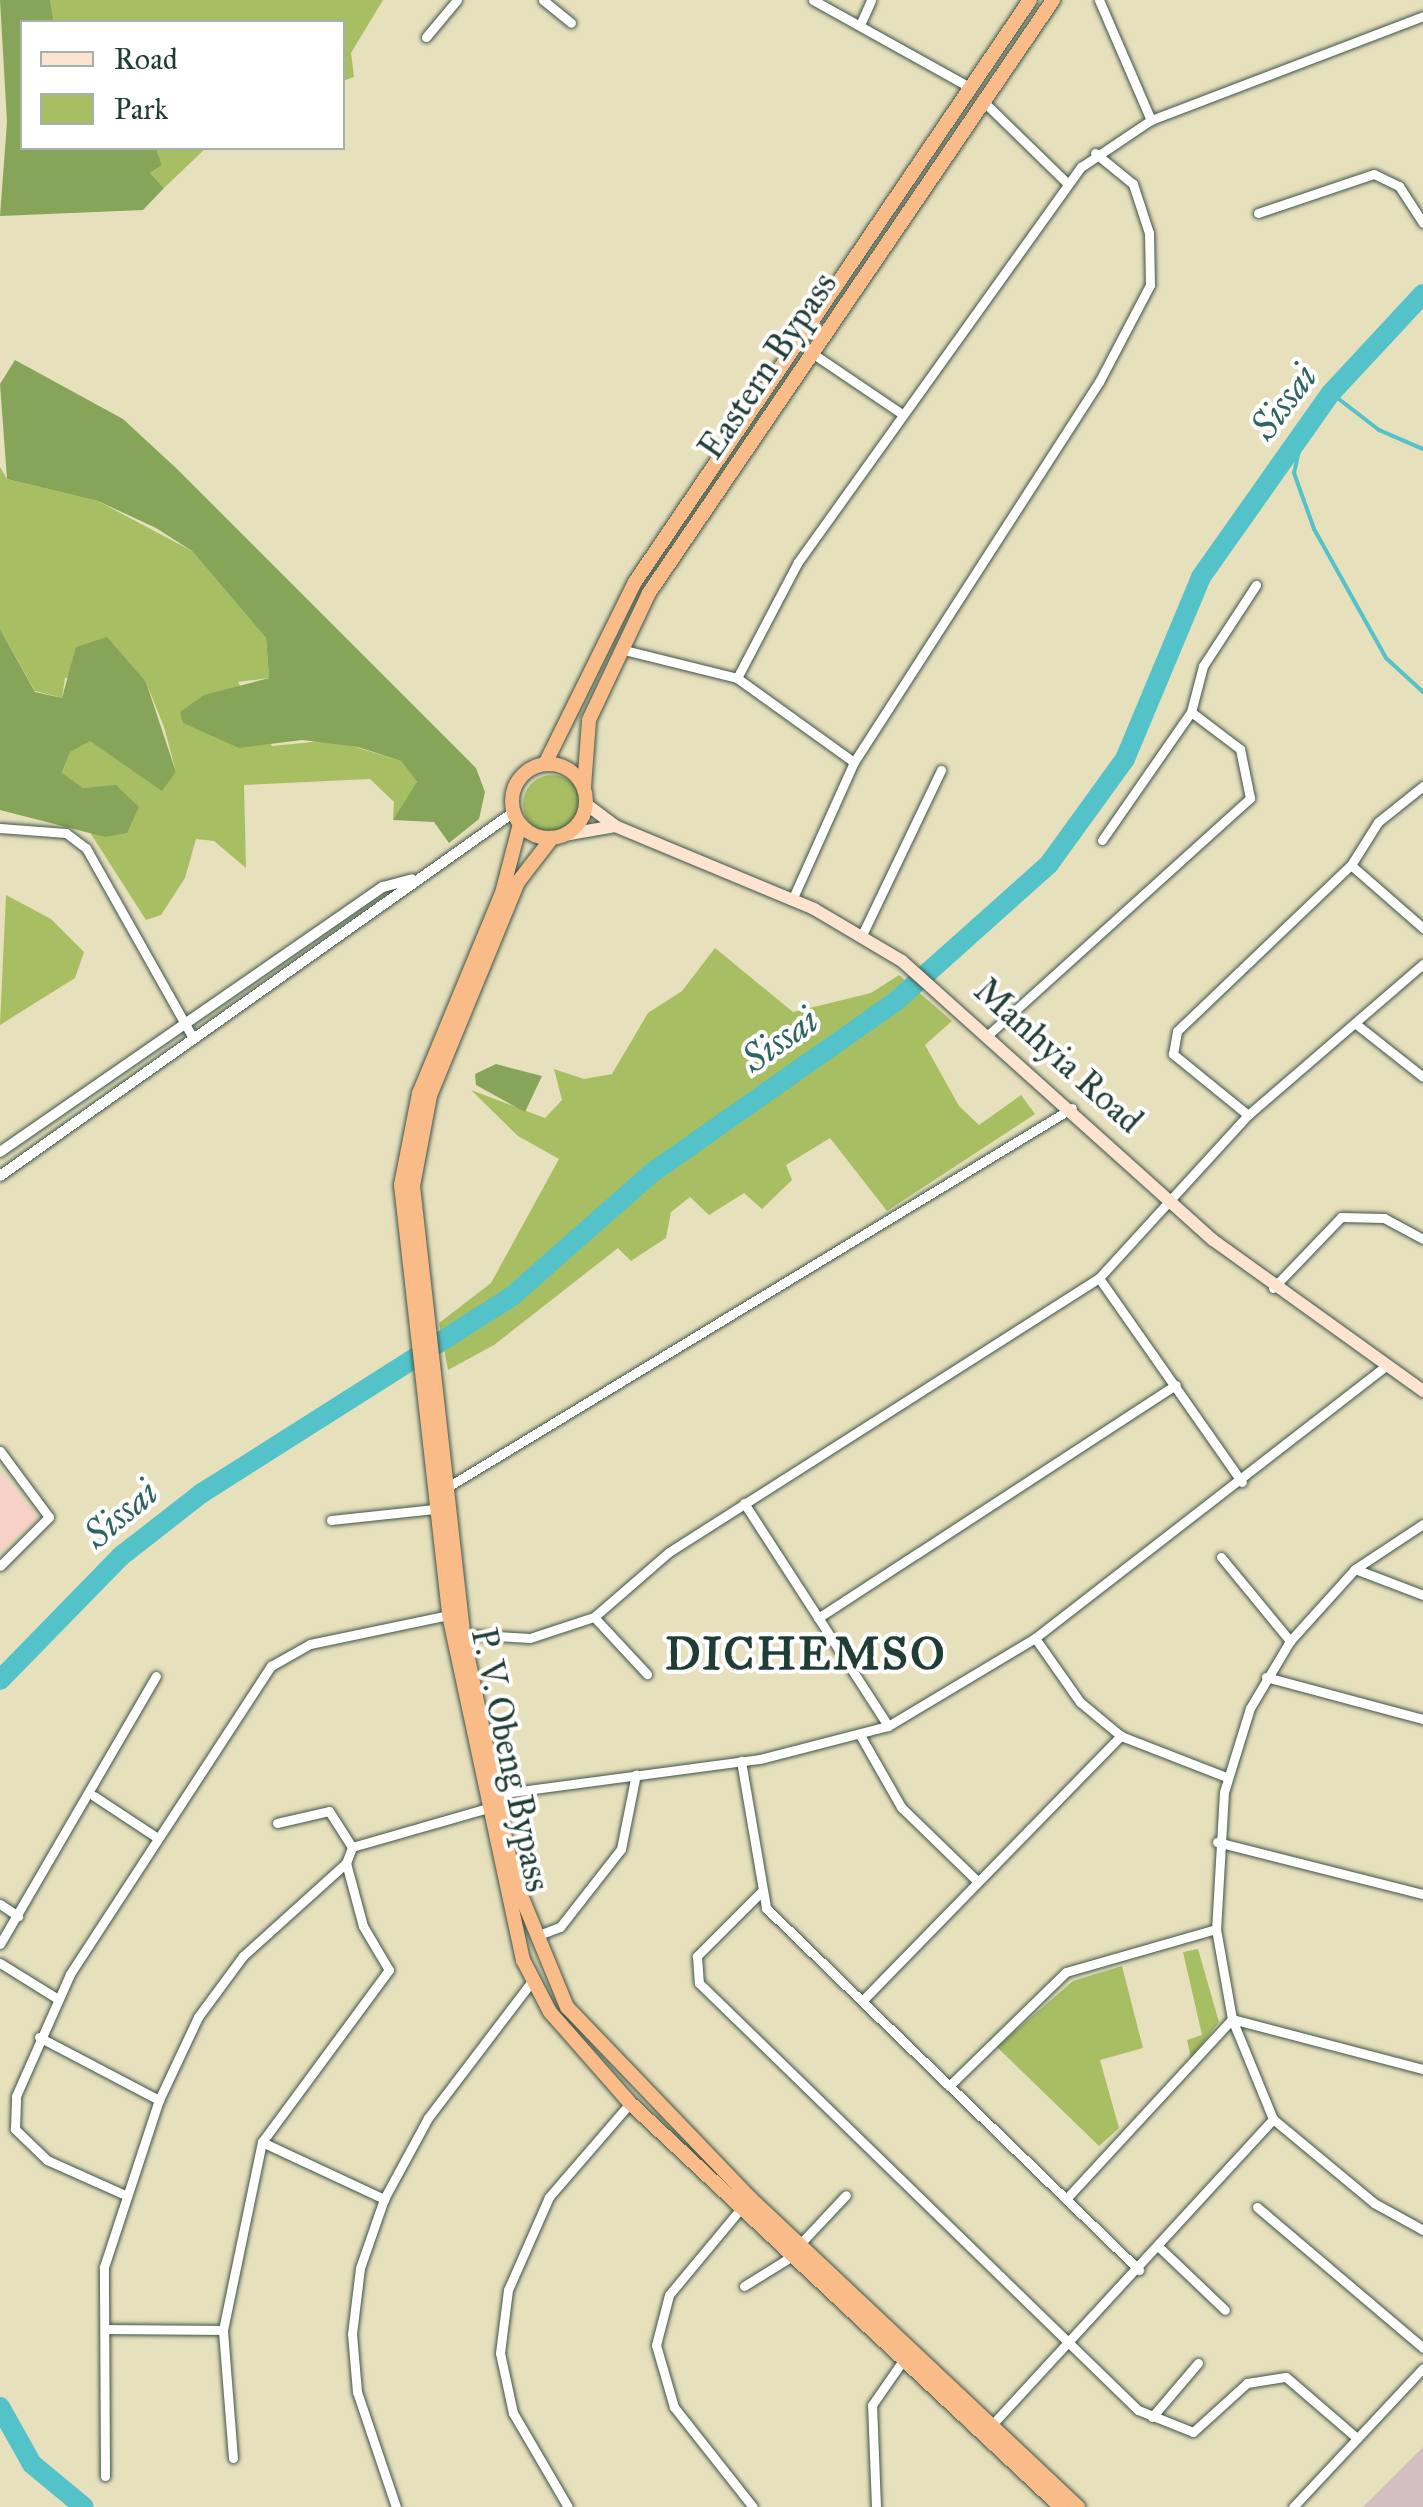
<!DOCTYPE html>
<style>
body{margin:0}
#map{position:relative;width:1423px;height:2507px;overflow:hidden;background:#e7e0bd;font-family:"IM FELL Great Primer",serif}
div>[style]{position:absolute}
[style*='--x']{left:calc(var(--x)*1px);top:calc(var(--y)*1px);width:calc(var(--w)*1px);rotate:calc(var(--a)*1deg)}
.built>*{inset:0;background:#f7d1c7}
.industrial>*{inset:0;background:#d2bfc0}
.green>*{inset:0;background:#a8be63}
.round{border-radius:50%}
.forest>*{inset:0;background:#86a559}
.stream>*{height:4px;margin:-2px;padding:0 2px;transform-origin:2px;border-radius:2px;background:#54c2c9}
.river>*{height:20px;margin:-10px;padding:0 10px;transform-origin:10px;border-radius:10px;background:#54c2c9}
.roads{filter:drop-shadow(0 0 2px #3d5549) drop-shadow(0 0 2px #3d5549)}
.minor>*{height:9px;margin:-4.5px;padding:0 4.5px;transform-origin:4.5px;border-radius:4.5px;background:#fff}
.tertiary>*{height:10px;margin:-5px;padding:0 5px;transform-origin:5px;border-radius:5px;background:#fff}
.secondary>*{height:12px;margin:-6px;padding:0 6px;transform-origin:6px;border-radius:6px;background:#fde4d0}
.trunk>*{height:14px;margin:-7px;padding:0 7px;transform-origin:7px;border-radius:7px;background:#f9bc89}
.trunk>.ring{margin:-7px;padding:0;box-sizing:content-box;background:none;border:14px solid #f9bc89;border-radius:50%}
span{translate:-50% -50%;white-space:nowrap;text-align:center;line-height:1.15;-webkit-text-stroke:8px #fff;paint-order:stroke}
.street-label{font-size:35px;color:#1f3d34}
.water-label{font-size:38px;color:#2f6561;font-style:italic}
.district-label{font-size:45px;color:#1f3d34;font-weight:700;letter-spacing:2.5px}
.legend{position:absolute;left:20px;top:20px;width:325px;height:130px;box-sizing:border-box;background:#fff;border:2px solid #a5b1ae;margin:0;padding:12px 18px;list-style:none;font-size:30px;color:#1f3d34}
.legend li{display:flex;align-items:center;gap:20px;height:50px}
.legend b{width:50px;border:2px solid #a5b1ae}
</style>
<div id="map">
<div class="built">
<i style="clip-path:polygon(0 1471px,39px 1519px,0 1551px)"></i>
</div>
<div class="industrial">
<i style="clip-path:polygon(1423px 2447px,1423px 2507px,1363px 2507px)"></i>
</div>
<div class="green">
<i style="clip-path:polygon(50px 0,383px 0,351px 53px,354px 77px,343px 81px,342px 22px,54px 22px)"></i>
<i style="clip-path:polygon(156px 148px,206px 148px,164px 188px,150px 173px,162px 165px)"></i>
<i style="clip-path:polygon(0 467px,7px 479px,98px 501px,192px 551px,266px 638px,269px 678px,238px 682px,272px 746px,333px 740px,401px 761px,417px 782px,412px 799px,393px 820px,394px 802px,370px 779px,244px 785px,246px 868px,214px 841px,196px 839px,185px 878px,161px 915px,146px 920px,89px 831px,105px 837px,116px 786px,83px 788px,62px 774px,70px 751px,90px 740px,162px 790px,176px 772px,164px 727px,146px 682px,65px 678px,62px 698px,35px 691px,0 629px)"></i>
<i class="round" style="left:523px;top:775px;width:58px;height:58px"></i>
<i style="clip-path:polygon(6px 895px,51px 919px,84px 952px,75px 978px,0 1025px)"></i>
<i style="clip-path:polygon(715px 948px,793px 1012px,871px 993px,899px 975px,952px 1021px,925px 1045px,959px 1106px,979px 1125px,1021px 1095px,1035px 1114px,887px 1211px,830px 1138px,786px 1165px,792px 1180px,762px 1209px,744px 1193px,709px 1215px,690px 1197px,671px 1212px,666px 1238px,631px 1261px,618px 1248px,494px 1345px,448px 1370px,439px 1323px,491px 1283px,559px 1159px,518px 1136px,471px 1090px,545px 1118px,562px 1100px,554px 1069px,584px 1079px,612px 1074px,648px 1013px,682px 991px)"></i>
<i style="clip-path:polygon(1198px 1949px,1219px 2022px,1191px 2058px,1187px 2040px,1202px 2035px,1183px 1952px)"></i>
<i style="clip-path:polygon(1122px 1966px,1143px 2048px,1100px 2060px,1119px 2128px,1099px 2146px,997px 2047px,1073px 1981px)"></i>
</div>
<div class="forest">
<i style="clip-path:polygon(0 0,50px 0,54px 22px,22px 22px,22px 148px,156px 148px,162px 165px,150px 173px,164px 188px,143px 210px,0 216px,7px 122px)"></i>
<i style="clip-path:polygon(15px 360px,123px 419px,176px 468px,476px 768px,485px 792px,479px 819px,449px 843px,434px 822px,393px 820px,417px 782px,401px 761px,358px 747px,302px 740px,239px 748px,183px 723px,180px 712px,204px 695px,269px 678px,266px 638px,192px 551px,156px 528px,98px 501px,7px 479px,0 384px)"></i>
<i style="clip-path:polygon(0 629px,35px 692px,62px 698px,76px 647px,107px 637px,146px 682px,176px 772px,162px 791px,90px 741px,70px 752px,62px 773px,83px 788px,116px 785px,139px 807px,127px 833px,105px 837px,0 810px)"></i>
<i style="clip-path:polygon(496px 1064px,542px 1076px,525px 1112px,476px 1085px,475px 1074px)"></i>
</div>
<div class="stream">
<i style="--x:1331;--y:393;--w:61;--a:37.6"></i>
<i style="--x:1379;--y:430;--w:48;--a:23.4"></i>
<i style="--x:1303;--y:433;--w:41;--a:102.7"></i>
<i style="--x:1294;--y:473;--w:59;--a:70.3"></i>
<i style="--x:1314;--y:529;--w:148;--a:60.8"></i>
<i style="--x:1386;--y:658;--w:50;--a:42.6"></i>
</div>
<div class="river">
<i style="--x:0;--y:1680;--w:173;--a:-45.7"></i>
<i style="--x:121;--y:1556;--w:103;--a:-37.9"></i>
<i style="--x:202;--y:1493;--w:366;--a:-32.4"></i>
<i style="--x:511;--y:1297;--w:189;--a:-41.4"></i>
<i style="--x:653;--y:1172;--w:297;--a:-35.1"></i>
<i style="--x:896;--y:1001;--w:205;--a:-41.8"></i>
<i style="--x:1049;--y:864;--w:130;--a:-54.1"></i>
<i style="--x:1125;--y:759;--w:197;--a:-67.3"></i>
<i style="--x:1201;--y:577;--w:225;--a:-54.8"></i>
<i style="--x:1331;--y:393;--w:135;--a:-47.1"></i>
<i style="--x:0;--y:2407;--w:65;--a:60.7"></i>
<i style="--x:32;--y:2464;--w:67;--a:39.6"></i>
</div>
<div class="roads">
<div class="minor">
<i style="--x:543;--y:0;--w:36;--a:39"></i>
<i style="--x:813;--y:0;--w:181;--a:29.1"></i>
<i style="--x:1099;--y:0;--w:131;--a:66.6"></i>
<i style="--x:860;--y:25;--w:27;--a:-66"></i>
<i style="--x:426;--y:37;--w:48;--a:-50"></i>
<i style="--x:986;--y:104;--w:113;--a:44.3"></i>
<i style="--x:1258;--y:213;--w:122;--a:-18.6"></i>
<i style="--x:1374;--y:174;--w:28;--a:26"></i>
<i style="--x:1399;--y:186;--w:44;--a:57"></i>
<i style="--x:812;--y:353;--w:109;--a:34.1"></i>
<i style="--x:620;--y:649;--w:121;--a:13.9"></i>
<i style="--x:737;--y:678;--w:144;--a:35.7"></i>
<i style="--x:737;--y:678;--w:131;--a:-62.3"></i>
<i style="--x:798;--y:562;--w:486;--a:-54.4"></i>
<i style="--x:1081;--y:167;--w:84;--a:-33.9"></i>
<i style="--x:1151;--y:120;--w:291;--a:-20.9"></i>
<i style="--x:0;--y:828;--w:66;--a:4.3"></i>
<i style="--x:66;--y:833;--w:25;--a:37"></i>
<i style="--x:86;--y:848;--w:218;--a:60.6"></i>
<i style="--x:1102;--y:840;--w:156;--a:-55.2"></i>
<i style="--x:1351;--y:865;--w:51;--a:-57.9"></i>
<i style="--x:1378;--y:822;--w:58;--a:-38.7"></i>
<i style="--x:792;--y:900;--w:151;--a:-65.8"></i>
<i style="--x:854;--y:762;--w:452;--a:-57.2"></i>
<i style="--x:1099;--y:382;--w:110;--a:-62.3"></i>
<i style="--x:1150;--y:285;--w:52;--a:-91.1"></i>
<i style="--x:1149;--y:233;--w:52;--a:-108.1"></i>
<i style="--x:1133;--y:184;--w:49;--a:-140.8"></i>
<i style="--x:862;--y:935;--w:183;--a:-64.4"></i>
<i style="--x:1356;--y:1024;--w:85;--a:38.3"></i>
<i style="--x:989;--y:1034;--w:352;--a:-42.1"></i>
<i style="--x:1250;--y:798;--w:50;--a:-101.5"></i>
<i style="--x:1240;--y:749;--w:61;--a:-142.9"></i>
<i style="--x:1191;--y:712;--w:48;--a:-75.4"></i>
<i style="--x:1203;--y:666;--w:97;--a:-56.8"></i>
<i style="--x:1248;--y:1115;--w:97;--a:-140.9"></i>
<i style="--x:1173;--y:1054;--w:23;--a:-80"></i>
<i style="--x:1177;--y:1031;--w:240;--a:-43.7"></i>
<i style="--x:1351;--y:865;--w:96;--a:41.2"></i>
<i style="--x:1099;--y:1278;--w:249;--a:55"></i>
<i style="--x:1273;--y:1288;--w:98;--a:-46.2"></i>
<i style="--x:1341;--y:1217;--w:43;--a:1.3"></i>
<i style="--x:1384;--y:1218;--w:44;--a:28.3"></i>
<i style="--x:0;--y:1451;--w:82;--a:53.4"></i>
<i style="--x:49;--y:1517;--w:69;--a:135"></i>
<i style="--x:446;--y:1488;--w:732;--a:-31.26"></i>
<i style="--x:744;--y:1503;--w:265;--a:57.1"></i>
<i style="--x:331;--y:1520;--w:104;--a:-6.1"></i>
<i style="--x:1423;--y:1524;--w:82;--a:146.5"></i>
<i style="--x:1355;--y:1569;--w:97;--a:132.1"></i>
<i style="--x:1290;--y:1641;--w:78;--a:120.8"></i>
<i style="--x:1250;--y:1708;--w:88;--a:107.2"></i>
<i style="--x:1224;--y:1792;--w:137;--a:93.3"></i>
<i style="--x:1216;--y:1929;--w:91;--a:79.9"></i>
<i style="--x:1232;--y:2019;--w:108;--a:67.7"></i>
<i style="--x:1273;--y:2119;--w:131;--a:39.7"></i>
<i style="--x:1374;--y:2203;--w:56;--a:28.9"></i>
<i style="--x:1221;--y:1557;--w:109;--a:50.6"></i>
<i style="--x:1355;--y:1569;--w:73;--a:20.9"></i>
<i style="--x:594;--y:1617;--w:78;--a:47.1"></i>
<i style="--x:818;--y:1618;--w:427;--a:-33.1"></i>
<i style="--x:463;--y:1634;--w:67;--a:3.4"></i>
<i style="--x:530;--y:1638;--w:67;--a:-18.2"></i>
<i style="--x:594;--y:1617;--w:99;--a:-40.9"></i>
<i style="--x:669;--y:1552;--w:510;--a:-32.51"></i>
<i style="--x:1099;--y:1278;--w:221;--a:-47.6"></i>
<i style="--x:1248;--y:1115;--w:231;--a:-40.8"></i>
<i style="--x:1035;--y:1638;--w:78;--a:54.9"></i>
<i style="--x:1080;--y:1702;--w:53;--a:39.7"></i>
<i style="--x:1121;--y:1736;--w:113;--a:21.3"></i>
<i style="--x:1266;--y:1677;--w:163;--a:15"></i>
<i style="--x:860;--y:1735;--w:83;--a:60.3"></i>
<i style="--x:901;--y:1807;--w:107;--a:44.2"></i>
<i style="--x:741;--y:1761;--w:149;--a:80.3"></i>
<i style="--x:766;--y:1908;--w:520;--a:44.14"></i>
<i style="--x:497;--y:1794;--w:265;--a:-7.6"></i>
<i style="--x:760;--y:1759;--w:132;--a:-14.5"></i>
<i style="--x:888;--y:1726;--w:171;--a:-30.9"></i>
<i style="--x:1035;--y:1638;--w:444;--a:-37.8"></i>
<i style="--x:94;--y:1796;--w:74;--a:33.5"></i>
<i style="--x:277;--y:1823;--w:53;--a:-13"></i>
<i style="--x:329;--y:1811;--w:43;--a:57.4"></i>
<i style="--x:1217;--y:1842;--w:212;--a:14.2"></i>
<i style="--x:761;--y:1892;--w:91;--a:135"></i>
<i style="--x:697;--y:1956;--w:27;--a:86"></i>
<i style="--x:699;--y:1983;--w:612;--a:44.21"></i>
<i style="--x:1138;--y:2410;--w:59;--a:21.8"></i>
<i style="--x:1193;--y:2432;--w:73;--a:-42.2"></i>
<i style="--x:1247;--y:2383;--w:39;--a:-9"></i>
<i style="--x:1286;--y:2377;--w:94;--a:40.7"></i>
<i style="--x:0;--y:1904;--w:22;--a:34"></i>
<i style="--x:536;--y:1936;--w:26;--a:-21"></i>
<i style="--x:560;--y:1927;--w:99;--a:-52"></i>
<i style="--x:621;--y:1849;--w:76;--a:-78.7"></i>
<i style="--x:0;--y:1944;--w:310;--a:-59.8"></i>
<i style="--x:0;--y:1963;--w:68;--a:31.8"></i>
<i style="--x:862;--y:2001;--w:371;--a:-45.7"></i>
<i style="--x:39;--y:2037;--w:136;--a:27.7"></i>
<i style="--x:949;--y:2086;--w:163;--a:-44.3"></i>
<i style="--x:1066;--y:1972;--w:156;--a:-16"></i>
<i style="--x:262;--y:2142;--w:135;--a:25"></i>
<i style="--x:123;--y:2194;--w:83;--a:-155.9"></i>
<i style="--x:47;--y:2160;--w:45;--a:-135.9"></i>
<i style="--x:15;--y:2129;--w:33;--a:-88"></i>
<i style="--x:16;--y:2096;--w:133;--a:-66.1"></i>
<i style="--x:70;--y:1974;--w:368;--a:-56.9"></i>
<i style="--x:271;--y:1666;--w:45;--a:-29.4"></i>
<i style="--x:310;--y:1644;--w:146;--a:-11.8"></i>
<i style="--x:1066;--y:2199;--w:245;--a:-47.3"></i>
<i style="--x:1232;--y:2019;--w:197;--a:14.7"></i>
<i style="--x:742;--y:2207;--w:114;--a:129.7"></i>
<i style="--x:669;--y:2295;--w:52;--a:104.6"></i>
<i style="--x:656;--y:2345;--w:65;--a:73.8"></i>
<i style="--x:674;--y:2407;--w:127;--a:51.7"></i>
<i style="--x:1257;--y:2207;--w:218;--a:40.3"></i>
<i style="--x:800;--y:2244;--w:67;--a:-46.8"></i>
<i style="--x:1159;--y:2247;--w:91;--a:43.7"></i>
<i style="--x:744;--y:2286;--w:59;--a:-31.8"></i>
<i style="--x:106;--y:2329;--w:117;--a:0.5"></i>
<i style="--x:1152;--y:2417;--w:71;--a:-49.6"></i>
<i style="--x:989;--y:2428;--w:420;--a:-47.4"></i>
<i style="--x:233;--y:2458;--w:128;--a:-94.5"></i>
<i style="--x:223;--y:2330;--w:192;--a:-78.3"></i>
<i style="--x:262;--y:2142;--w:214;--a:-53.6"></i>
<i style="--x:389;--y:1970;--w:51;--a:-120.6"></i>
<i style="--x:363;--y:1926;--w:65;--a:-105.1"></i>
<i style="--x:346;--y:1863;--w:17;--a:-69"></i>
<i style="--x:352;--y:1847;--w:141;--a:-16"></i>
<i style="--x:105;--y:2476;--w:209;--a:-90.3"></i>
<i style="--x:104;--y:2267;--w:176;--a:-71.8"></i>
<i style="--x:159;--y:2100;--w:92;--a:-64.8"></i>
<i style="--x:198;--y:2017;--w:76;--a:-53.6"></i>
<i style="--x:243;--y:1956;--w:139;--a:-42.1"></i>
<i style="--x:396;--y:2507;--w:121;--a:-108.7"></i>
<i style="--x:357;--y:2392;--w:58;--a:-94.9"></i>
<i style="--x:352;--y:2334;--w:66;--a:-83.1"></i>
<i style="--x:360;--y:2268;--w:73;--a:-70.8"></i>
<i style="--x:384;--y:2199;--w:92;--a:-61.5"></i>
<i style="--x:428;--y:2118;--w:172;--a:-52.8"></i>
<i style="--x:568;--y:2507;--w:109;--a:-120.3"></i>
<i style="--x:513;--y:2413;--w:61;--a:-102.2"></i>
<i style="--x:500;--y:2353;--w:64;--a:-82.8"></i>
<i style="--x:508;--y:2290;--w:102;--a:-66.2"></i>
<i style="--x:549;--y:2197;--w:124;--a:-49.2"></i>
<i style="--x:876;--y:2507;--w:102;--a:-92.2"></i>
<i style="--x:872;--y:2405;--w:56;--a:-55.2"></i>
<i style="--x:1293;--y:2507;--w:190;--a:-46.9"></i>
</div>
<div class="tertiary">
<i style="--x:0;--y:1152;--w:466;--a:-34.7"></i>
<i style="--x:383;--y:887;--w:30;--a:-15"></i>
<i style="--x:0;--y:1176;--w:630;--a:-35.31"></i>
</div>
<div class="secondary">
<i style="--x:586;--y:804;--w:36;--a:37"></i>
<i style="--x:615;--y:826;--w:216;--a:22.6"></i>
<i style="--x:814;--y:909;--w:102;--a:30.6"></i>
<i style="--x:902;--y:961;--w:418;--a:41.9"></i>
<i style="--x:1213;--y:1240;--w:259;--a:35.7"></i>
<i style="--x:564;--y:835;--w:52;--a:-10"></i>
</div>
<div class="trunk">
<i style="--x:545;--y:764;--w:203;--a:-63.7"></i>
<i style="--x:635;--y:582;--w:703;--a:-55.84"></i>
<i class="ring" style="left:512px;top:764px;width:60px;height:60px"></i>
<i style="--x:584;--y:787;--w:67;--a:-85.7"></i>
<i style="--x:589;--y:720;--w:140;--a:-64.7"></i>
<i style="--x:649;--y:593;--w:718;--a:-55.73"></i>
<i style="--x:520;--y:824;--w:71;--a:104.6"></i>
<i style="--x:502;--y:893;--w:217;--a:112.5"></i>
<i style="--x:419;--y:1093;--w:94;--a:101.1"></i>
<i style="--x:401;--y:1185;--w:433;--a:83.6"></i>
<i style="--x:449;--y:1615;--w:353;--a:77.9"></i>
<i style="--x:523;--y:1960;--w:59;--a:62.6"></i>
<i style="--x:550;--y:2012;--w:121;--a:48.7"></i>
<i style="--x:630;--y:2103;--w:591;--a:43.15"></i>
<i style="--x:552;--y:838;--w:56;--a:127.7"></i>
<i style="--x:518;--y:882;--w:231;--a:112.4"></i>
<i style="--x:430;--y:1096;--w:92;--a:100.7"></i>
<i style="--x:413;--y:1186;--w:451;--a:83.6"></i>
<i style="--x:463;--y:1634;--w:247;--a:78.3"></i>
<i style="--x:513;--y:1876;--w:142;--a:67.6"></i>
<i style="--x:567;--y:2007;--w:265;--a:46.2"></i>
<i style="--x:750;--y:2198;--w:451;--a:43.3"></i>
</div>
</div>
<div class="street-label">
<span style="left:768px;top:366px;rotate:-56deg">Eastern Bypass</span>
<span style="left:1058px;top:1056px;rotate:42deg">Manhyia Road</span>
<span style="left:510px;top:1760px;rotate:78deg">P. V. Obeng Bypass</span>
</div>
<div class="water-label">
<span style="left:1284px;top:402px;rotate:-53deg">Sissai</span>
<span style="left:780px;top:1040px;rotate:-35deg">Sissai</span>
<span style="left:121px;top:1514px;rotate:-40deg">Sissai</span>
</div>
<div class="district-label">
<span style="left:806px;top:1654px">DICHEMSO</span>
</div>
<ul class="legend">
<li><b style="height:12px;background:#fde4d0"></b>Road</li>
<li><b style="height:28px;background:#a8be63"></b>Park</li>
</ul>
</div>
